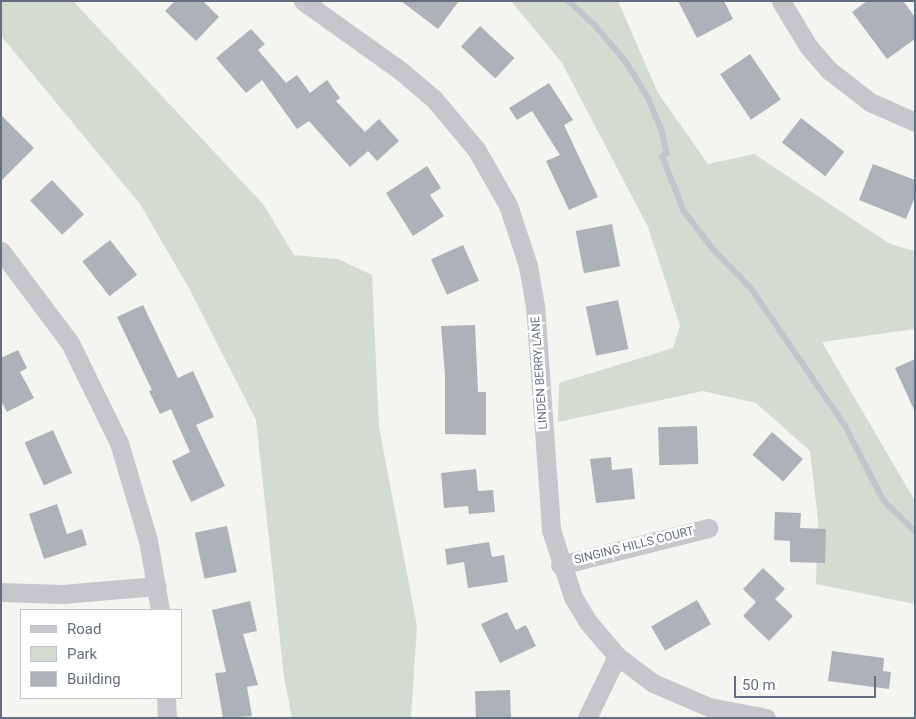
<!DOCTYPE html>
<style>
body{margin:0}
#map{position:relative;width:916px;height:719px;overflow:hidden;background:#f4f5f1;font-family:Roboto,sans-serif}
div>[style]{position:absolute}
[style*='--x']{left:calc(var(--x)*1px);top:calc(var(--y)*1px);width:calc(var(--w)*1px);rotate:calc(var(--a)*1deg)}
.green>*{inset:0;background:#d4dcd2}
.stream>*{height:5.5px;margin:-2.75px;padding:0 2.75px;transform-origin:2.75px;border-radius:2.75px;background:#bfc6cd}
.building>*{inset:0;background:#adb2b9;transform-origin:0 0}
.street>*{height:19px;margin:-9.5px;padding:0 9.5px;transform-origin:9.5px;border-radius:9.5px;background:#c5c7cb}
span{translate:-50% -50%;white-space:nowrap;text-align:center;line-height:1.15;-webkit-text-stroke:5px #fff;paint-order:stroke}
.street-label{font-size:12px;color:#646e81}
.frame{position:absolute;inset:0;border:2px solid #646e81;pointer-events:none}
.legend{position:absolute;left:20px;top:609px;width:162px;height:90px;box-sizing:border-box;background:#fff;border:1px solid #c1c5cd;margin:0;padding:6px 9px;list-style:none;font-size:15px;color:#646e81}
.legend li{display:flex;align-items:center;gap:10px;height:25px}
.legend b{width:25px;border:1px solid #c1c5cd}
.scale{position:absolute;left:734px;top:676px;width:142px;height:22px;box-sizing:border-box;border:2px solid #646e81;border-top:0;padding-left:6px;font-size:15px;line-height:18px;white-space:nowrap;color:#646e81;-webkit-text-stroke:4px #fff;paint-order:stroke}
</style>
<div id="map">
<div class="green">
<i style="clip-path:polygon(1px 1px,73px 1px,263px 204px,294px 255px,338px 259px,372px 275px,379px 427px,417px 626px,411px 718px,292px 718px,284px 677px,256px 420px,190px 290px,140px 204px,1px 36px)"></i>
<i style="clip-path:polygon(511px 1px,618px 1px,658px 93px,708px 164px,754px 154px,890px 244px,915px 251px,915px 329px,822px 342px,915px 501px,915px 604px,816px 584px,818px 521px,810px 451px,756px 403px,703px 391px,558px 422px,559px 383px,673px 348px,680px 326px,648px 227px,562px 63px)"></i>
</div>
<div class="stream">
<i style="--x:569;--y:1;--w:35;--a:43"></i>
<i style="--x:595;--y:25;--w:50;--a:49.9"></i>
<i style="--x:627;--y:63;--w:42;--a:58.6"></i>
<i style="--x:649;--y:99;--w:35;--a:68"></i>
<i style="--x:662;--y:131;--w:23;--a:77"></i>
<i style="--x:667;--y:153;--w:6;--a:135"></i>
<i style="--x:663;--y:157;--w:58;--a:68.7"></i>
<i style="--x:684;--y:211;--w:49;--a:52.4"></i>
<i style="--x:714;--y:250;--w:53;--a:45.8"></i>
<i style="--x:751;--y:288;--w:168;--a:55.6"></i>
<i style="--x:846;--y:427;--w:83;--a:62.8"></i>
<i style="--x:884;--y:501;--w:43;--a:44.1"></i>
</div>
<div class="building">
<i style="clip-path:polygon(175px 1px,203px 1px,219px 17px,196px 41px,165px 11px)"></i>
<i style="clip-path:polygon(401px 1px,459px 1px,438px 29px)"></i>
<i style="clip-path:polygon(678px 1px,724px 1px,733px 19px,697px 38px)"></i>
<i style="clip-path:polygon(867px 1px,903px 1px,915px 17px,915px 39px,887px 59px,852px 12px)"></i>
<i style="left:480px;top:26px;width:47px;height:28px;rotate:43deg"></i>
<i style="clip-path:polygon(251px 29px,265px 44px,258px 50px,286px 83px,297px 75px,310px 93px,327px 80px,340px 98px,336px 101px,365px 132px,379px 119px,399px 141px,377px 161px,368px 151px,350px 167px,309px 121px,297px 129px,262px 80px,246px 93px,216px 58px)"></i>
<i style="left:750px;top:54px;width:55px;height:36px;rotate:56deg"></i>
<i style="clip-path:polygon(549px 83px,573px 120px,564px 125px,598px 197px,569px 210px,546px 161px,560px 155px,532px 111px,517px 120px,509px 108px)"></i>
<i style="clip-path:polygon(1px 115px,34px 148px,1px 181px)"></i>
<i style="left:801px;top:118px;width:55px;height:31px;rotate:38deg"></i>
<i style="clip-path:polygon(873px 164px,915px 180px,915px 197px,906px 219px,859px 200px)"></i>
<i style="clip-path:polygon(427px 166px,441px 188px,430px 195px,444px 216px,413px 236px,386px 193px)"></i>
<i style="left:52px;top:180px;width:47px;height:30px;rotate:47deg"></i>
<i style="left:612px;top:224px;width:43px;height:37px;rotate:79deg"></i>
<i style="left:110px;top:240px;width:44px;height:35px;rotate:52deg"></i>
<i style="left:463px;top:245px;width:39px;height:35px;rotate:66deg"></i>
<i style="left:618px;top:300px;width:50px;height:33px;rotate:78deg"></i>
<i style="clip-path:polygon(143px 305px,178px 378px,193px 371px,214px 417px,196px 425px,225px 486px,191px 502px,172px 461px,190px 452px,171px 409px,160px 414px,149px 391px,152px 390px,117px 317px)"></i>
<i style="clip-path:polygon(475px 325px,478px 392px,486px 392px,486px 435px,445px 434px,445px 375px,441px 326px)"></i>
<i style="clip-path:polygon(18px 350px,27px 368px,20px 372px,34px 398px,7px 412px,1px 401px,1px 358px)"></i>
<i style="clip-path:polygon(915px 359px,915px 412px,895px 368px)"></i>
<i style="left:697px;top:426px;width:38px;height:39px;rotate:88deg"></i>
<i style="left:53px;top:430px;width:47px;height:31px;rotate:66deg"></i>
<i style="left:772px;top:432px;width:41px;height:30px;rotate:41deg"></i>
<i style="clip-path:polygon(611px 457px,612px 470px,632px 468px,635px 499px,596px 503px,590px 459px)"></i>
<i style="clip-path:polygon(476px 469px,478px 491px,493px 490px,495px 512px,469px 514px,468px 506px,444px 508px,441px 473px)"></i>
<i style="clip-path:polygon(57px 504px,67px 534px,82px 529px,87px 545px,44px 559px,29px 514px)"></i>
<i style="clip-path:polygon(775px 512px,801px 513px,800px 528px,826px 529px,825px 563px,790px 562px,790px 541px,774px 540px)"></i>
<i style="left:227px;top:526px;width:47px;height:33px;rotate:78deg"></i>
<i style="clip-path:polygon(489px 542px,492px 557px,504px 555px,508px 582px,468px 588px,464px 562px,447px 565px,445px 549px)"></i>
<i style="clip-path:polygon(763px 568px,785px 589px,775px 599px,793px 616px,769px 641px,743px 616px,756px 602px,743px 589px)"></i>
<i style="left:697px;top:600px;width:28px;height:53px;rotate:60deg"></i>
<i style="clip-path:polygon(250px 601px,257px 631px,243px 634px,258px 685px,247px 687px,252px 716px,223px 718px,215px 673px,226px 672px,212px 610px)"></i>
<i style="clip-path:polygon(507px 612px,516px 630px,526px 625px,536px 646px,500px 663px,481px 624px)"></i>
<i style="clip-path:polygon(832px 651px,884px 658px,883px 671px,891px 672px,889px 689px,828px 681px)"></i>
<i style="left:510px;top:690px;width:28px;height:35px;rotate:88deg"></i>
</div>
<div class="street">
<i style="--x:303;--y:1;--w:120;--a:35.5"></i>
<i style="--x:401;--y:71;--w:43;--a:40.3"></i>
<i style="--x:434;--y:99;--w:65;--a:50"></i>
<i style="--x:476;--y:149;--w:64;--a:60.3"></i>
<i style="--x:508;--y:205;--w:64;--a:71.8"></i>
<i style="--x:528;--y:266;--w:40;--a:80"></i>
<i style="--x:535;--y:305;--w:226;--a:85.9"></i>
<i style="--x:551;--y:530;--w:71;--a:71.8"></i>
<i style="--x:573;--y:597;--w:29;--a:59"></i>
<i style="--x:588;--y:622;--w:45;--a:49.5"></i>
<i style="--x:617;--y:656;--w:45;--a:36.9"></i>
<i style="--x:653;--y:683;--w:61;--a:23.2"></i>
<i style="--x:709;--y:707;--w:58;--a:10.9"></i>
<i style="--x:781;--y:1;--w:52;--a:59"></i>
<i style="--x:808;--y:46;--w:33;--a:49"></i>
<i style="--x:830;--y:71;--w:51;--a:37.8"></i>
<i style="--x:870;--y:102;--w:49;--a:24"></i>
<i style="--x:1;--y:251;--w:115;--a:53.1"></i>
<i style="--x:70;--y:343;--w:111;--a:63.9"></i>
<i style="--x:119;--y:443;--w:101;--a:73.4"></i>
<i style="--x:148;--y:540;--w:71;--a:80.3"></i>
<i style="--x:560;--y:565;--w:153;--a:-14"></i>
<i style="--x:1;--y:592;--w:61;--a:1.9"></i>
<i style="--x:62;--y:594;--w:95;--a:-4.8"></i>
<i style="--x:166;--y:698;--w:20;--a:87"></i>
<i style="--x:587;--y:718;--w:69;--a:-64.2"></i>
</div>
<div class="street-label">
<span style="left:540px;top:373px;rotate:-94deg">LINDEN BERRY LANE</span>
<span style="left:634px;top:546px;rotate:-14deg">SINGING HILLS COURT</span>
</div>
<div class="frame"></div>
<ul class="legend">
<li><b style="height:6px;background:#c5c7cb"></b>Road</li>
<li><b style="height:14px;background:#d4dcd2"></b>Park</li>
<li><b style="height:14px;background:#adb2b9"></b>Building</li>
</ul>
<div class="scale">50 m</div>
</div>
